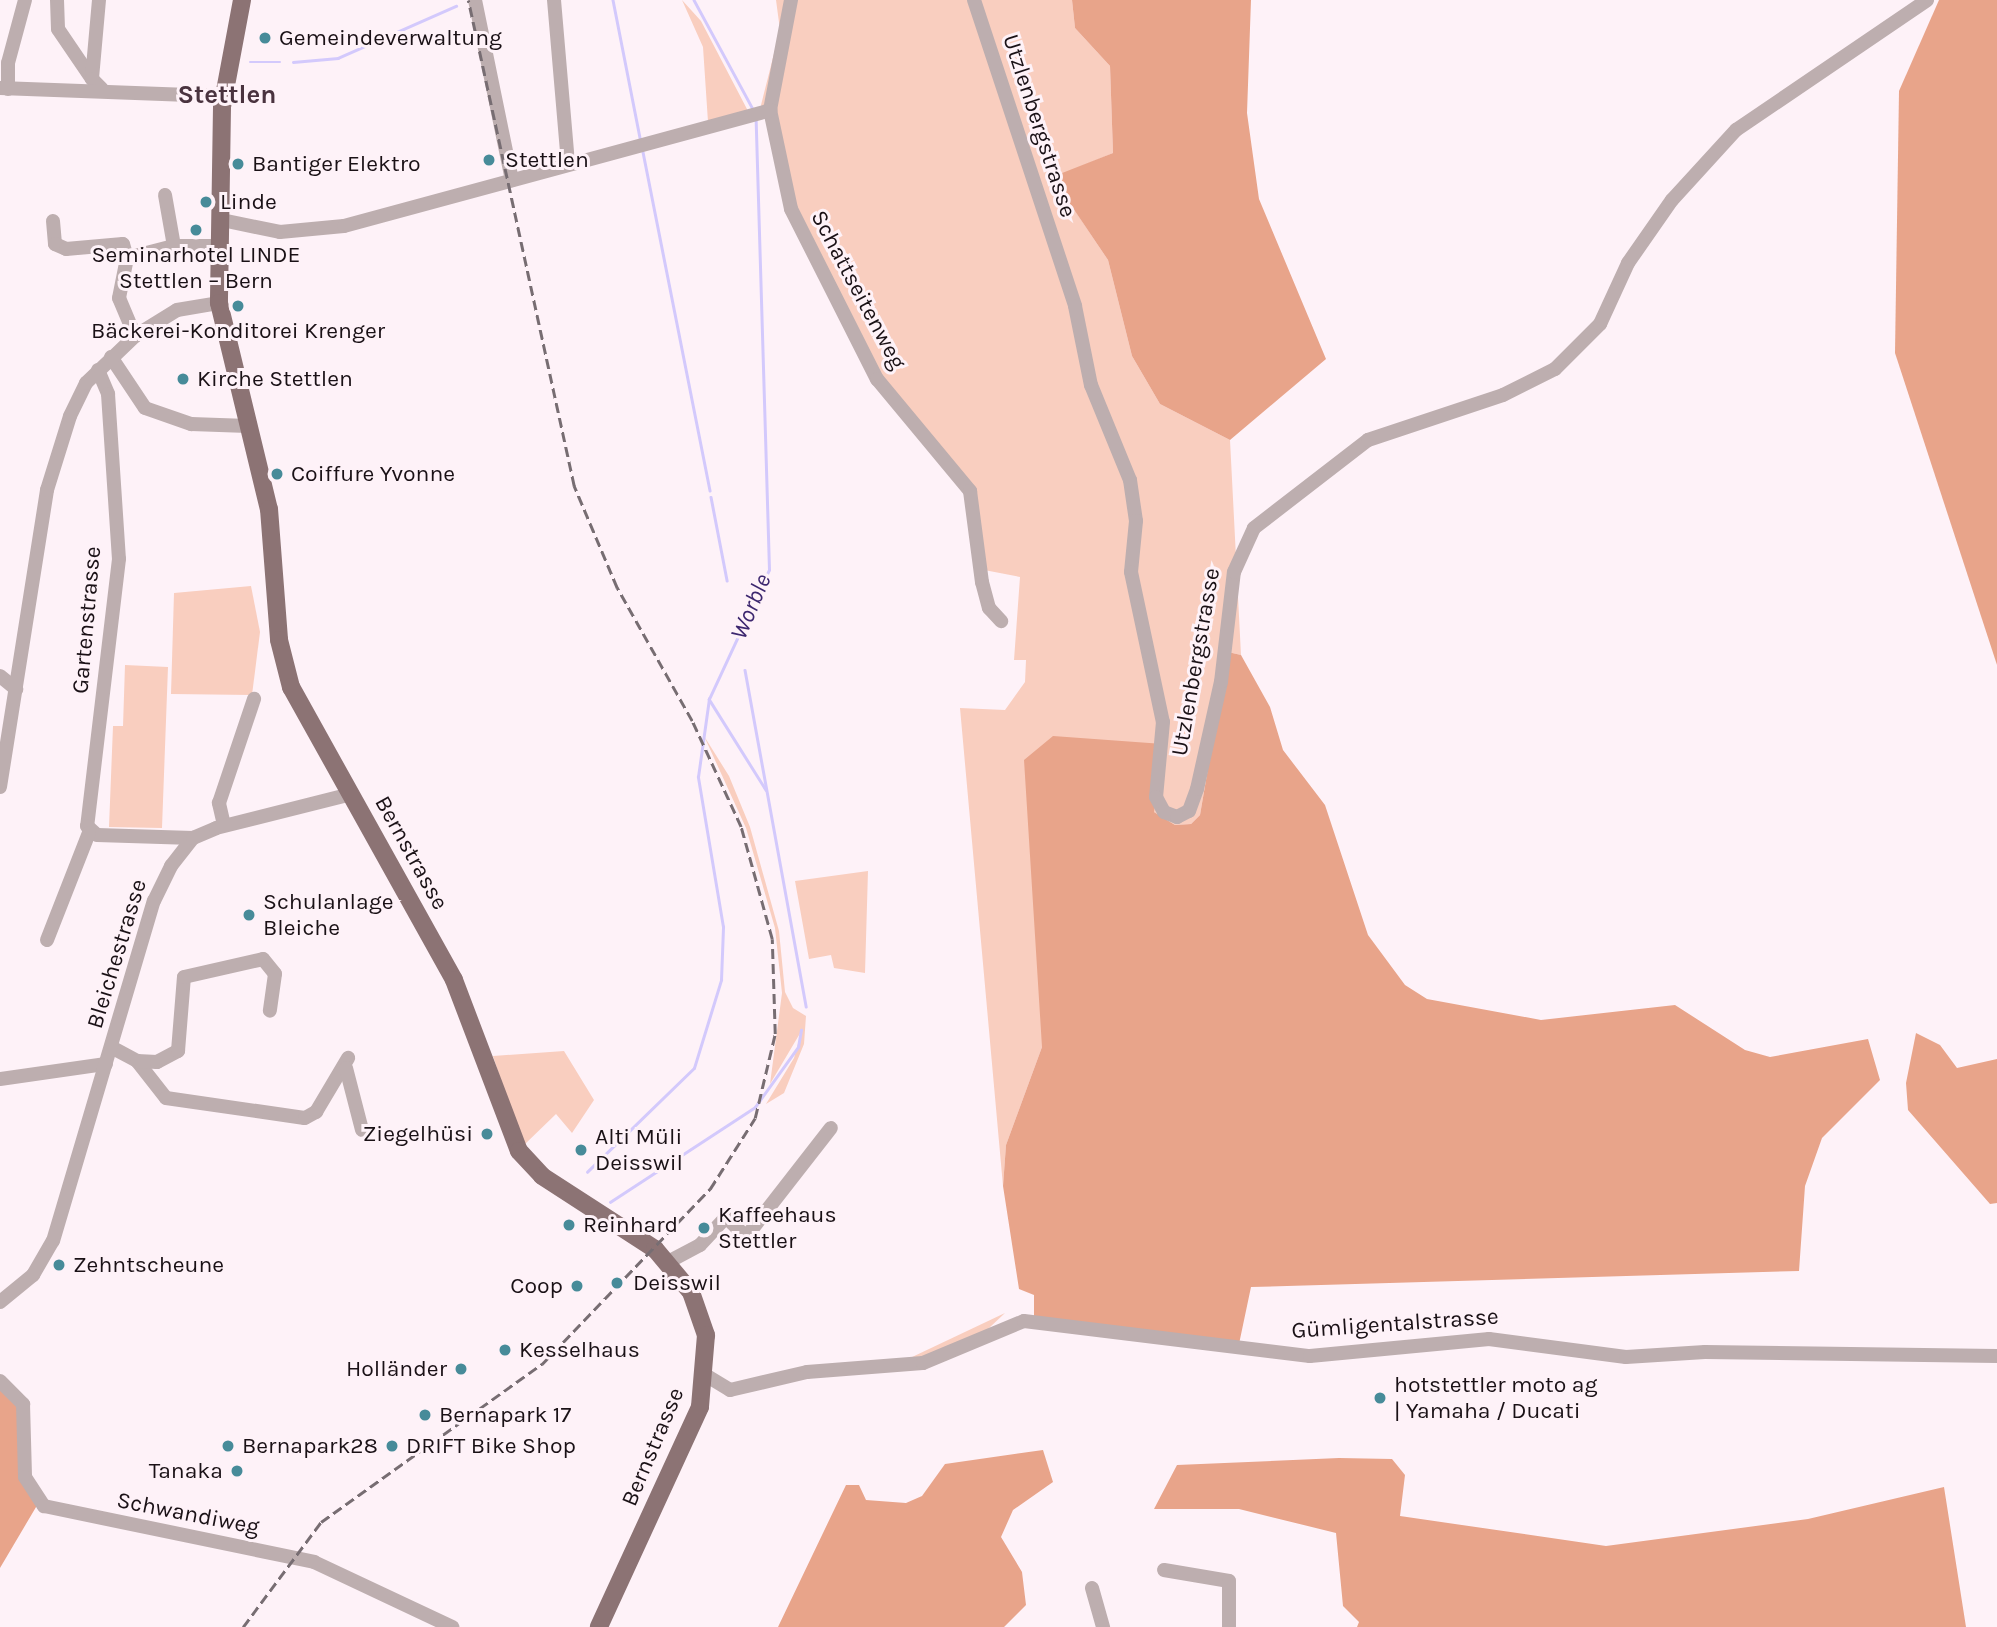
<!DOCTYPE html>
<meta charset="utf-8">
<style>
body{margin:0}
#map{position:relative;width:1997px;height:1627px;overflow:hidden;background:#fef2f8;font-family:Karla,sans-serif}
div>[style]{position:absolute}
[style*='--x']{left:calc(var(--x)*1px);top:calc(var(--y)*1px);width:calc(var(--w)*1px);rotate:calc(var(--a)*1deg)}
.green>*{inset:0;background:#f9cebf}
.forest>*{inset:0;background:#e8a48a}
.stream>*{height:2.5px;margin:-1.25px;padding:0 1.25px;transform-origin:1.25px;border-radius:1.25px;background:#d3c9fc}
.minor>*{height:14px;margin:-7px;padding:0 7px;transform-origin:7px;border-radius:7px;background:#bdaeaf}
.major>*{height:18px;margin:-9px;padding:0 9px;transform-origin:9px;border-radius:9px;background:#8c7374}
.rail>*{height:2.5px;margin-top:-1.25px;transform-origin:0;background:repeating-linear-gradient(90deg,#776d72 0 10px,transparent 0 15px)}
.dots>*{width:19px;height:19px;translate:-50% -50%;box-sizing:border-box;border:4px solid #fef2f8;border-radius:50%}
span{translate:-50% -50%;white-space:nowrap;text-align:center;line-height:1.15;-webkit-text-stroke:6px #fef2f8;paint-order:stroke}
.poi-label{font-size:23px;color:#1a1116}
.left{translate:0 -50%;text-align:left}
.right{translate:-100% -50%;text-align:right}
.street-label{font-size:23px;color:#1a1116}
.water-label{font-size:24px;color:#3d276f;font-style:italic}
.quarter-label{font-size:26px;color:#4a333f;font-weight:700}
</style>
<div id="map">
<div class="green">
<i style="clip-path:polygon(682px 0,701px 21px,748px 111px,708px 122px,703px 47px)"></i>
<i style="clip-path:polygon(776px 0,1072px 0,1075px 28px,1110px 66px,1113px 153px,1053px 178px,1108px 260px,1132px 356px,1160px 404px,1230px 440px,1241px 655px,1228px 652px,1200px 815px,1191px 824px,1175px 825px,1154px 812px,1154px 783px,1042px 985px,1042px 1047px,1006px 1145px,1003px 1186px,960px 708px,1005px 710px,1025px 682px,1026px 660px,1014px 660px,1020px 577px,979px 569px,976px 507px,895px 401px,808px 247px,761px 105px,780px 30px)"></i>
<i style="clip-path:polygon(251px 586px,260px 632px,252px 695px,171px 694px,174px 593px)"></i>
<i style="clip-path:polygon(125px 665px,168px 667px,162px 828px,109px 827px,113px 726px,123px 726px)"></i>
<i style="clip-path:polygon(704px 736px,729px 776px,750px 827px,779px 931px,785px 992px,793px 1008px,806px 1016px,804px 1044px,784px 1093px,766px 1104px,794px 1058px,802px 1030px,770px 1084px,782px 993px,775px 928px,746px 828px)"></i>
<i style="clip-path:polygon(868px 871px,865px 973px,834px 968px,831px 955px,809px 959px,795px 881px)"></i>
<i style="clip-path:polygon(564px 1051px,594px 1100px,572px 1133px,556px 1114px,523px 1146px,493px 1056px)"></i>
<i style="clip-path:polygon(1005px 1313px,988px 1329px,934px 1355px,910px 1358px)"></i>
</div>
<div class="forest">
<i style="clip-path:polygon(1072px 0,1251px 0,1247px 113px,1259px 199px,1326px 359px,1230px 440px,1160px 404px,1132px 356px,1108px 260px,1052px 177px,1113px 153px,1110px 66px,1075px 28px)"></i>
<i style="clip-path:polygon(1939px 0,1997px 0,1997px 665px,1895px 353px,1899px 91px)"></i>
<i style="clip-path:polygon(1228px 652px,1241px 655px,1270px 707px,1283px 750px,1325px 805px,1368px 935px,1405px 985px,1427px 999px,1541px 1020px,1675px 1005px,1745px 1050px,1770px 1057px,1868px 1039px,1880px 1080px,1822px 1138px,1805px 1186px,1799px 1271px,1251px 1287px,1239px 1344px,1034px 1316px,1034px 1295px,1019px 1289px,1003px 1186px,1006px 1145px,1042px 1047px,1024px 760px,1053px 736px,1163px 744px,1154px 812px,1175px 825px,1191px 824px,1200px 815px)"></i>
<i style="clip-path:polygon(1916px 1033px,1940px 1045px,1957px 1068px,1997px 1059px,1997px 1203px,1990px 1204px,1908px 1110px,1906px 1083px)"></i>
<i style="clip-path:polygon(0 1381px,16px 1392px,24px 1469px,39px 1502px,0 1568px)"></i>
<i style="clip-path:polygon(1043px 1450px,1053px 1482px,1013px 1510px,1001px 1537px,1022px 1572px,1026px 1605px,1004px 1627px,778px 1627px,846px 1485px,859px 1485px,866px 1500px,906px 1503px,922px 1496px,945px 1464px)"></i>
<i style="clip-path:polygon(1339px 1458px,1392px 1459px,1405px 1475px,1400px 1516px,1606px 1546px,1808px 1519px,1944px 1487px,1966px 1627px,1357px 1627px,1359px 1622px,1343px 1606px,1336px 1533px,1239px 1509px,1154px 1509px,1177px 1465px)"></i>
</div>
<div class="stream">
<i style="--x:613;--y:0;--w:140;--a:78.9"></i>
<i style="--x:694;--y:0;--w:126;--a:61.6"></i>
<i style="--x:250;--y:62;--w:30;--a:0"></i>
<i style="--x:293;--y:62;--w:45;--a:-5.1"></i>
<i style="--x:338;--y:58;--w:129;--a:-23.8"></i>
<i style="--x:643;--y:152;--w:345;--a:78.8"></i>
<i style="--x:711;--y:497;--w:85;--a:79.1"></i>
<i style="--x:745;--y:670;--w:342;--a:79.7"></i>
<i style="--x:709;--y:699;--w:107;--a:57.9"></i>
<i style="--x:587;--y:1172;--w:149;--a:-44.2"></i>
<i style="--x:694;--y:1068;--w:92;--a:-72.9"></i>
<i style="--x:721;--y:980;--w:53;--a:-87.8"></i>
<i style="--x:723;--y:927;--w:152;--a:-99.5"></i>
<i style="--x:698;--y:777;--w:79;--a:-82"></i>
<i style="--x:709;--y:699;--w:142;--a:-65.1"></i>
<i style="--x:769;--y:570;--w:449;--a:-91.7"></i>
<i style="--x:610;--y:1202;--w:173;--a:-33.2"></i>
<i style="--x:755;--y:1107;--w:74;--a:-54.4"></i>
<i style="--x:798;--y:1047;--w:17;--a:-80"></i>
</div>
<div class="minor">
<i style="--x:57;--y:0;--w:29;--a:88"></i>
<i style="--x:58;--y:29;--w:60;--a:55.8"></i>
<i style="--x:99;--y:0;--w:79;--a:95.1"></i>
<i style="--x:92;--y:79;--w:14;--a:45"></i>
<i style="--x:475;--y:0;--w:184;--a:78.4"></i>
<i style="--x:554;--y:0;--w:165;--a:85.1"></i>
<i style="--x:791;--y:0;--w:112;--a:100.8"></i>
<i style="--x:770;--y:110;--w:101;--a:78"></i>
<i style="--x:791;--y:209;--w:191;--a:63.2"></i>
<i style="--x:877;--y:379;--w:146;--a:50.3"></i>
<i style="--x:970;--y:491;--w:92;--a:82.5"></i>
<i style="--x:982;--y:582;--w:27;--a:75"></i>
<i style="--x:989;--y:608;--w:18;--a:47"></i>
<i style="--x:974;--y:0;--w:322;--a:71.7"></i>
<i style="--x:1075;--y:306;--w:81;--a:78.6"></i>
<i style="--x:1091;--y:385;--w:103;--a:67.7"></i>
<i style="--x:1130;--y:480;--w:41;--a:81.7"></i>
<i style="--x:1136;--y:521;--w:51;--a:95.6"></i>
<i style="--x:1131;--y:572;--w:153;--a:78"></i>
<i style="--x:1163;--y:722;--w:75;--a:95.3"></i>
<i style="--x:1156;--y:797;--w:17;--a:62"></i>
<i style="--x:1164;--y:812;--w:14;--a:21"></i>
<i style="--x:1177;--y:817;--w:13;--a:-27"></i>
<i style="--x:1189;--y:811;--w:23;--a:-70"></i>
<i style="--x:1197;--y:789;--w:110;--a:-77.4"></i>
<i style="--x:1221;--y:682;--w:111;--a:-83.3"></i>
<i style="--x:1234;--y:572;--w:48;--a:-65.6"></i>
<i style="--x:1254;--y:528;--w:144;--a:-37.7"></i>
<i style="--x:1368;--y:440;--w:142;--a:-18.4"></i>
<i style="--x:1503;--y:395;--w:58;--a:-26.6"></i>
<i style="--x:1555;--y:369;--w:64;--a:-45"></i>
<i style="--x:1600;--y:324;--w:67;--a:-65.3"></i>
<i style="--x:1628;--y:263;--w:77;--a:-55.1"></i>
<i style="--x:1672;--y:200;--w:95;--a:-47.6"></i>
<i style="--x:1736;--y:130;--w:231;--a:-34.2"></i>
<i style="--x:0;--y:88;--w:223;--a:2.1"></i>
<i style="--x:8;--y:89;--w:26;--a:-90"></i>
<i style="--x:8;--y:63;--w:65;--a:-74.9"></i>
<i style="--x:165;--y:195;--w:52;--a:80"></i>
<i style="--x:222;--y:220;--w:59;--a:11.7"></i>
<i style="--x:280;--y:232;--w:64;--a:-5.4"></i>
<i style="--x:344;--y:226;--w:442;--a:-15.2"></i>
<i style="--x:53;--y:221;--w:23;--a:85"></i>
<i style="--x:55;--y:244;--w:12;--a:24"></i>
<i style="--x:66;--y:249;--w:57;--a:-5"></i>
<i style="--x:123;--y:244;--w:15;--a:74"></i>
<i style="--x:135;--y:336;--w:41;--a:-112.8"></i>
<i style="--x:119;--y:298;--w:41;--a:-78.7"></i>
<i style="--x:127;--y:258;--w:49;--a:-14.3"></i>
<i style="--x:174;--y:246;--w:46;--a:0"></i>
<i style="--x:111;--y:357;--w:61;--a:56.3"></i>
<i style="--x:145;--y:408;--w:49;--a:19.2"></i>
<i style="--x:191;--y:424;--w:57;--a:2"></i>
<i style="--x:98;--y:370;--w:26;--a:67"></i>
<i style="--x:108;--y:394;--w:165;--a:86.2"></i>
<i style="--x:119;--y:559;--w:269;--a:96.8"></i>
<i style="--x:87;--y:826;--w:13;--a:42"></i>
<i style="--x:97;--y:835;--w:96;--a:1.8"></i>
<i style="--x:0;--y:676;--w:21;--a:39"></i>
<i style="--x:0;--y:787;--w:301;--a:-81"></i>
<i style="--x:47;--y:490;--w:77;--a:-72.7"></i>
<i style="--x:70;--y:416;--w:37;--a:-64"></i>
<i style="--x:86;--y:383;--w:68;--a:-43.8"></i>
<i style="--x:135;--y:336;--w:49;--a:-31.8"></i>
<i style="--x:177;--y:310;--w:43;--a:-9.5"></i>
<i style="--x:224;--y:825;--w:23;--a:-103"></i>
<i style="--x:219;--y:803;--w:110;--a:-71.4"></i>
<i style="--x:47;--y:940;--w:115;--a:-68.6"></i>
<i style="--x:111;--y:1047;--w:30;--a:28"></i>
<i style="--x:137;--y:1061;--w:47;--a:51.9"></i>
<i style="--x:166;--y:1098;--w:140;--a:8.2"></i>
<i style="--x:305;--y:1118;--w:13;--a:-29"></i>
<i style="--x:316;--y:1112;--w:63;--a:-59.3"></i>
<i style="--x:137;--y:1061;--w:20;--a:3"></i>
<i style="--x:157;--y:1062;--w:24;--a:-28"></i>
<i style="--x:178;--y:1051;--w:74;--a:-85.4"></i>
<i style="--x:184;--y:977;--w:81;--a:-12.8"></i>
<i style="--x:263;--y:959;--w:19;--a:51"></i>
<i style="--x:275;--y:974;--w:37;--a:98"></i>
<i style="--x:346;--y:1068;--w:64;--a:75.5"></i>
<i style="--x:0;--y:1079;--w:107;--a:-8.1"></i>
<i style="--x:668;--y:1262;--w:36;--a:-28"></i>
<i style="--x:700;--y:1245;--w:38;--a:-47"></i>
<i style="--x:726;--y:1217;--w:28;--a:45"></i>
<i style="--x:746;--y:1237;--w:138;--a:-52.1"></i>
<i style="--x:0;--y:1302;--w:43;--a:-39.3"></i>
<i style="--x:33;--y:1275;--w:39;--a:-60"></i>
<i style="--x:53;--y:1241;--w:355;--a:-73.5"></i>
<i style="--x:154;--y:901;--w:39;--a:-64"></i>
<i style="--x:171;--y:866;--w:36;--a:-52"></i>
<i style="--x:193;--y:838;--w:25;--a:-23"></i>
<i style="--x:216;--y:828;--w:139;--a:-14.1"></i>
<i style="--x:707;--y:1376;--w:27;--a:31"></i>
<i style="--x:730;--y:1390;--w:79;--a:-13.2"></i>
<i style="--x:807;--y:1372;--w:116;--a:-4.4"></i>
<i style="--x:923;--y:1363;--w:109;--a:-22.6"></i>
<i style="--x:1024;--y:1321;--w:288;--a:7"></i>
<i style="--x:1310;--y:1356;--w:180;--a:-5.4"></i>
<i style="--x:1489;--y:1339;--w:138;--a:7.5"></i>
<i style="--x:1626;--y:1357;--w:79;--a:-3.6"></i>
<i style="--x:1705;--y:1352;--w:292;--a:0.8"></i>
<i style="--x:0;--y:1381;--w:33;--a:45"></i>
<i style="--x:23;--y:1404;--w:73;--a:88.4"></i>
<i style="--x:25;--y:1477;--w:35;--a:57"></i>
<i style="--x:44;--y:1506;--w:276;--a:11.7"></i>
<i style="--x:314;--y:1562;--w:153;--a:25.2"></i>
<i style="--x:1164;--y:1570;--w:66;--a:9.6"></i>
<i style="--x:1229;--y:1581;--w:46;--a:90"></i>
<i style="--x:1092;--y:1588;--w:41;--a:74.2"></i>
</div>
<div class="major">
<i style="--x:242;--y:0;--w:109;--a:100.6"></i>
<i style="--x:222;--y:107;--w:196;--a:90.9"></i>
<i style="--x:219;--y:303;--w:212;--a:76.4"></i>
<i style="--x:269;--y:509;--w:131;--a:85.6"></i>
<i style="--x:279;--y:640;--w:49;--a:75.7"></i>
<i style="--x:291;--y:687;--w:335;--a:60.9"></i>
<i style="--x:454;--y:980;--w:183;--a:69.2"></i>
<i style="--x:519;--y:1151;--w:34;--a:47"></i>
<i style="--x:542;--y:1176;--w:135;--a:32.9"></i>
<i style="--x:655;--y:1249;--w:56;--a:50.1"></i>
<i style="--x:691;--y:1292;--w:46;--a:70.8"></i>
<i style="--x:706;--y:1335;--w:72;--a:94.8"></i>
<i style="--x:700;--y:1407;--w:242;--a:114.7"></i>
</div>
<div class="rail">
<i style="--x:243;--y:1627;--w:131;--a:-53.4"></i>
<i style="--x:321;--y:1522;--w:272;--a:-35.6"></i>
<i style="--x:542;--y:1364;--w:243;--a:-46.2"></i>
<i style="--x:710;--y:1189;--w:84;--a:-57.6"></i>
<i style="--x:755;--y:1118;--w:86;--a:-76.6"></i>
<i style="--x:775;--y:1034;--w:95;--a:-91.8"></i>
<i style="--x:772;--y:939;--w:116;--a:-105.5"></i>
<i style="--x:741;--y:827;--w:117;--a:-114.8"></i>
<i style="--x:692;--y:721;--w:153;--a:-119.4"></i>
<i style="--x:617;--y:588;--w:111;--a:-112.9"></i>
<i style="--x:574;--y:486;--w:497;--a:-102.3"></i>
</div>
<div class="dots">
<i style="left:265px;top:38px;background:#478b99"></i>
<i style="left:489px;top:160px;background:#478b99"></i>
<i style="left:238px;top:164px;background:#478b99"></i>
<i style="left:206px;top:202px;background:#478b99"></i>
<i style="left:196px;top:230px;background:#478b99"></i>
<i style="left:238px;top:306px;background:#478b99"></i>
<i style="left:183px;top:379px;background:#478b99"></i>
<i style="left:277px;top:474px;background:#478b99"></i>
<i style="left:249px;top:915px;background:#478b99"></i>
<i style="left:487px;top:1134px;background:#478b99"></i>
<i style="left:581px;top:1150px;background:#478b99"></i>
<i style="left:569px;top:1225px;background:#478b99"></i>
<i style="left:704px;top:1228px;background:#478b99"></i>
<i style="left:59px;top:1265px;background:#478b99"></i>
<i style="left:617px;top:1283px;background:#478b99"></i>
<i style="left:577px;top:1286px;background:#478b99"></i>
<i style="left:505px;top:1350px;background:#478b99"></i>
<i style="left:461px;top:1369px;background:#478b99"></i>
<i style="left:1380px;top:1398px;background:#478b99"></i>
<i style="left:425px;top:1415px;background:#478b99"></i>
<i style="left:228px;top:1446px;background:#478b99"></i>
<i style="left:392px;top:1446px;background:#478b99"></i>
<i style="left:237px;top:1471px;background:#478b99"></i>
</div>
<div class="poi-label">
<span class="left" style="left:279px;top:38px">Gemeindeverwaltung</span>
<span class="left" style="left:505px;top:160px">Stettlen</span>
<span class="left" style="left:252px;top:164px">Bantiger Elektro</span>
<span class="left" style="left:220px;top:202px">Linde</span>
<span style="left:196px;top:268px">Seminarhotel LINDE<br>Stettlen – Bern</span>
<span style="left:238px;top:331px">Bäckerei-Konditorei Krenger</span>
<span class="left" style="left:197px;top:379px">Kirche Stettlen</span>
<span class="left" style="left:291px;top:474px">Coiffure Yvonne</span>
<span class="left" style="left:263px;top:915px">Schulanlage<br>Bleiche</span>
<span class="right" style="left:473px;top:1134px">Ziegelhüsi</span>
<span class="left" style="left:595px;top:1150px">Alti Müli<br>Deisswil</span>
<span class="left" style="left:718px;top:1228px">Kaffeehaus<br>Stettler</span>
<span class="left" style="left:583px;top:1225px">Reinhard</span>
<span class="left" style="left:73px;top:1265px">Zehntscheune</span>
<span class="left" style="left:633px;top:1283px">Deisswil</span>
<span class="right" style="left:563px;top:1286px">Coop</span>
<span class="left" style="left:519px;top:1350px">Kesselhaus</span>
<span class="right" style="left:447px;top:1369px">Holländer</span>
<span class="left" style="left:1394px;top:1398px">hotstettler moto ag<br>| Yamaha / Ducati</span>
<span class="left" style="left:439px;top:1415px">Bernapark 17</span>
<span class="left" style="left:242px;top:1446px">Bernapark28</span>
<span class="left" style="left:406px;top:1446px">DRIFT Bike Shop</span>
<span class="right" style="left:223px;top:1471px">Tanaka</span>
</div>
<div class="street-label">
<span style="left:1039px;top:126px;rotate:72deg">Utzlenbergstrasse</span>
<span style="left:858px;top:290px;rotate:62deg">Schattseitenweg</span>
<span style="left:87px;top:620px;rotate:-85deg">Gartenstrasse</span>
<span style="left:1196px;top:662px;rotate:-80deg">Utzlenbergstrasse</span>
<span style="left:411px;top:853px;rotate:61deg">Bernstrasse</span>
<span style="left:117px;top:954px;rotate:-73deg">Bleichestrasse</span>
<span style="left:1395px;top:1324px;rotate:-4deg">Gümligentalstrasse</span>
<span style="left:653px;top:1447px;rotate:-67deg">Bernstrasse</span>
<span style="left:188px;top:1514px;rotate:11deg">Schwandiweg</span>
</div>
<div class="water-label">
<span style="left:751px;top:607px;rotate:-67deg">Worble</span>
</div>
<div class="quarter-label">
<span style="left:227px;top:95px">Stettlen</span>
</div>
</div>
